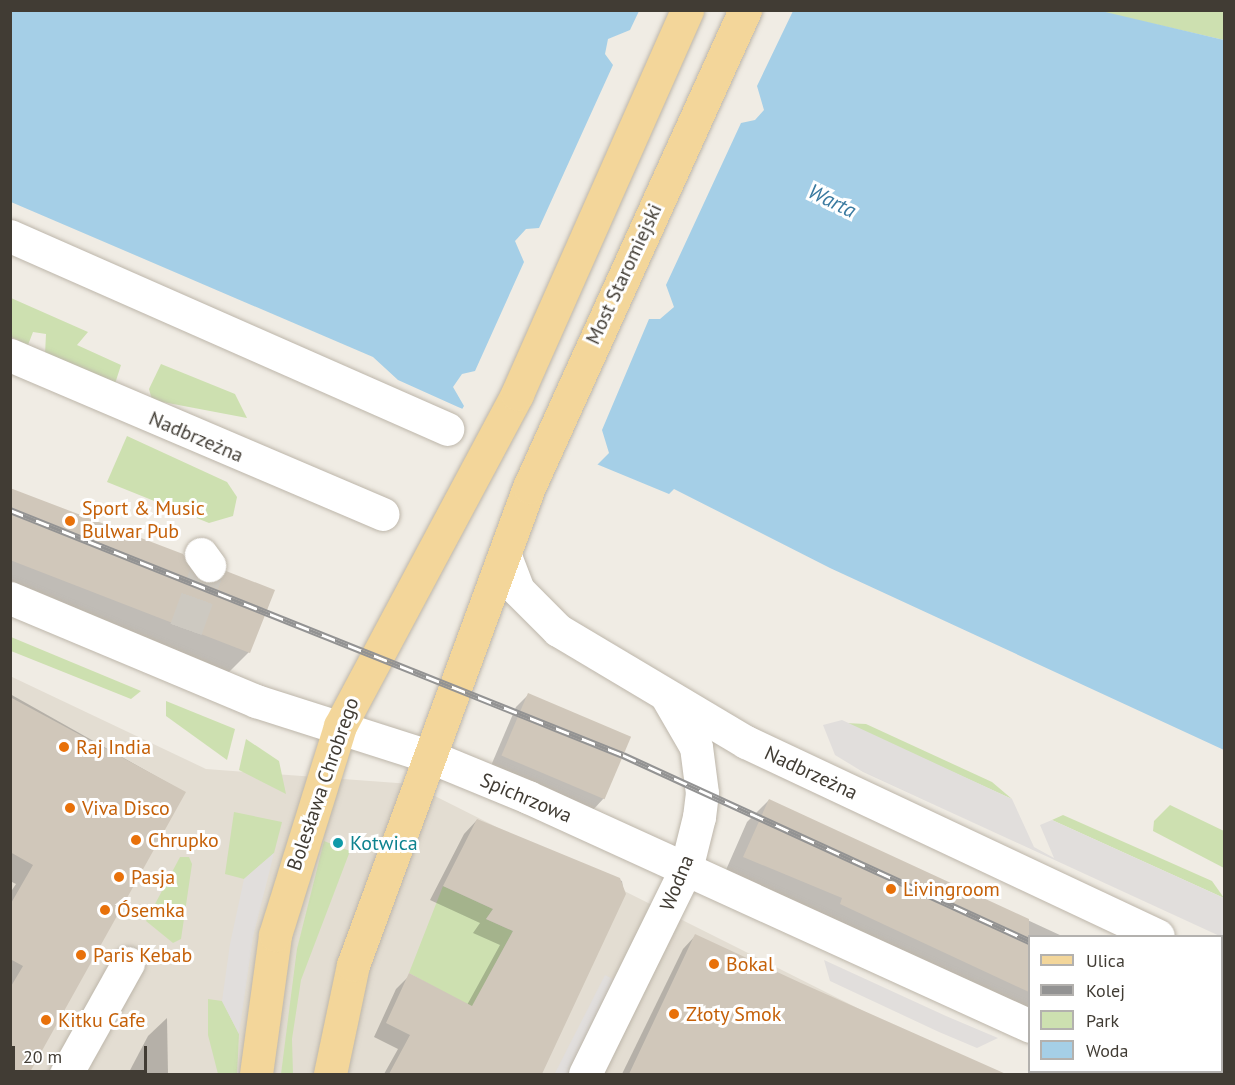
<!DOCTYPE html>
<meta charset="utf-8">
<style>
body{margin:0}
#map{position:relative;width:1235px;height:1085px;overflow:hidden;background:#f0ece4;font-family:"PT Sans",sans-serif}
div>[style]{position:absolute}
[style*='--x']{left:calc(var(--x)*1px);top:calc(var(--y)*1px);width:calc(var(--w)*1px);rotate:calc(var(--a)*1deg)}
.residential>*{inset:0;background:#e3ddd2}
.green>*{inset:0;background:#cde0b0}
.parking>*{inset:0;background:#e1dedc;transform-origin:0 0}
.water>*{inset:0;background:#a5cfe7}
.pier>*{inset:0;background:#f0ece4}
.shadow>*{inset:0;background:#0003}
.building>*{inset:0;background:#d0c7ba;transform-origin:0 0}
.minor-tunnel>*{height:33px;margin-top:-16.5px;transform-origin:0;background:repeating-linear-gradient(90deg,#cdc9c1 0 33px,transparent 0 49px)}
.roads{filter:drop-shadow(0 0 2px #bdb6aa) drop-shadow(0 0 2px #bdb6aa)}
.minor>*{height:33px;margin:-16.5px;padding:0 16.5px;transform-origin:16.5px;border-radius:16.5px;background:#fff}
.major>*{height:33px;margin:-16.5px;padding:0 16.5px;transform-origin:16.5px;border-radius:16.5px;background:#f3d69a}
.rail>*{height:7px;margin-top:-3.5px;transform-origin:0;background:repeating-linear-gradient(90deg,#fff 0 14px,#939393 0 28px);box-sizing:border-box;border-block:2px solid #939393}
.dots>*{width:16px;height:16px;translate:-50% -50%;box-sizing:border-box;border:3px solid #fff;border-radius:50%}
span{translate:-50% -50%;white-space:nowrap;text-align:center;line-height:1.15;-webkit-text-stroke:6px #fff;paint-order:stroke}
.street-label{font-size:20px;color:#413c34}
.food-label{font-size:20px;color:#c56008}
.left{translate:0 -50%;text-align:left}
.culture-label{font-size:20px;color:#0d838f}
.water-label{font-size:21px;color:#3a7aa0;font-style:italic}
.frame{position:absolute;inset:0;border:12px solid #413c34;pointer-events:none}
.legend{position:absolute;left:1028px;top:935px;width:195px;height:138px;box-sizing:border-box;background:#fff;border:2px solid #b3b1ae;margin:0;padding:8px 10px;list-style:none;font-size:18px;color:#413c34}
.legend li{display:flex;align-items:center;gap:12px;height:30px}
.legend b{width:30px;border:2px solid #b3b1ae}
.scale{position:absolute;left:12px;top:1046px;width:135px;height:27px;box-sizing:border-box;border:3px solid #413c34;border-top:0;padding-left:8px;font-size:18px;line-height:21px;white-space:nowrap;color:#413c34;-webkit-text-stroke:4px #fff;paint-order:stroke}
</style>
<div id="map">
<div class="residential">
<i style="clip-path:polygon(10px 676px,206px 769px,411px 784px,989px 1074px,11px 1074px)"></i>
</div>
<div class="green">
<i style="clip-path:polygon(1097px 11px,1224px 11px,1224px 40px)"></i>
<i style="clip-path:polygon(11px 298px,88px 332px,77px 345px,121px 365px,113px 390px,45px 354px,46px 334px,33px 332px,28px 345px,11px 337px)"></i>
<i style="clip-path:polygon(161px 364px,235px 394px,247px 418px,152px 400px,149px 389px)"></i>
<i style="clip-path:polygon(127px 436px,227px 482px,237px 497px,233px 516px,209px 523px,107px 482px)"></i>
<i style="clip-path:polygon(11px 637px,141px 691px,131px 699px,11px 651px)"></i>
<i style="clip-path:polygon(166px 701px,235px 729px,227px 760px,166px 716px)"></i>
<i style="clip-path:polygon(845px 723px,866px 724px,992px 782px,1012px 799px)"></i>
<i style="clip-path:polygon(246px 739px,279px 761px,286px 794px,239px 770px)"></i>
<i style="clip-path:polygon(1170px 805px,1224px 831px,1224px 868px,1153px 831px,1154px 821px)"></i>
<i style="clip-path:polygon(234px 812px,282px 822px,274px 853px,244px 879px,225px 874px)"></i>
<i style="clip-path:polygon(1063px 815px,1212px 881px,1224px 898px,1052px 820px)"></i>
<i style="clip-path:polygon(324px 841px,350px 851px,301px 980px,292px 1039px,293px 1074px,281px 1074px,297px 949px)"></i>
<i style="clip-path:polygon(180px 857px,189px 857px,192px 864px,181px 939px,173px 943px,146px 921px)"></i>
<i style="clip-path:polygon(443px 886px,493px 909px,486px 919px,513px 931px,486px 981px,483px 1014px,409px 973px)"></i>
<i style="clip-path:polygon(208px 999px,222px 1001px,239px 1034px,237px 1074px,218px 1074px,208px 1035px)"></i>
</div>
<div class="parking">
<i style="clip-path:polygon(842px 720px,1012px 799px,1034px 847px,1054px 858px,1040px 825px,1052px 820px,1224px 898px,1224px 938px,863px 772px,835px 755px,823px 725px)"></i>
<i style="clip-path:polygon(274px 853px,253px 937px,239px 1034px,222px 1001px,230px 944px,244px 879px)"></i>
<i style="clip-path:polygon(824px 960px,946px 1016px,998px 1038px,977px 1048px,939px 1032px,830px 981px)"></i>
<i style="left:605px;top:975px;width:18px;height:110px;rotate:27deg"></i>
</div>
<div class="water">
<i style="clip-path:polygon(1097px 10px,1224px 40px,1224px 750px,830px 568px,674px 489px,669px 494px,458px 407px,398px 380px,373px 357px,11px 202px,11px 11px)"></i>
</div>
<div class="pier">
<i style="clip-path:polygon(639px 11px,793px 11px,757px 86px,764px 110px,755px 120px,741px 123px,666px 285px,674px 307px,660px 319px,649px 319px,602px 430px,609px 453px,595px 467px,461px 411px,464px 406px,453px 387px,462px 374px,475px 371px,524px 262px,515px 241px,526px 229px,539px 228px,613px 65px,605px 54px,608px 39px,630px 30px)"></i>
</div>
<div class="shadow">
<i style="clip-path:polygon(10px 489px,201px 584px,218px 582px,227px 573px,249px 652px,227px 674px,10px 588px)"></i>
<i style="clip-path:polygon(10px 694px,184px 792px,27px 1074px,10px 1074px,10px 893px,16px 884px,10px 881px)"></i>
<i style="clip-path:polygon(528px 695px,604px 798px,592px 811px,490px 768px,516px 707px)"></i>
<i style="clip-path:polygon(769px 800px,1062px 936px,1030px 936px,1030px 1024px,722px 879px,747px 822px)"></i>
<i style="clip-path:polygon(477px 820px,622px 881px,624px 894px,539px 1074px,384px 1074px,398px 1049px,374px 1037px,396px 989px,410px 975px,467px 1005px,500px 945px,473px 933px,480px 923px,430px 900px,464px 834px)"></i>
<i style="clip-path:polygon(695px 936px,995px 1074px,622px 1074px,683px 949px)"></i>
<i style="clip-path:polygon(1222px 1011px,1224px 1074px,1130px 1072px,1222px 1072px)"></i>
<i style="clip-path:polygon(167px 1018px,168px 1074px,128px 1074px,148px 1036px)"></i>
</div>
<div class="building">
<i style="clip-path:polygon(10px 488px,183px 554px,202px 582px,220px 580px,226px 571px,275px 590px,250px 653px,10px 560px)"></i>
<i style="left:528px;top:693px;width:112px;height:68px;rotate:23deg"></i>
<i style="clip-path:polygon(10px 697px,186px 792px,29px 1074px,10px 1074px,10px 988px,23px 966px,10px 959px,10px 905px,33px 865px,10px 852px)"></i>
<i style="clip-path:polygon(769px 799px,1029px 919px,1029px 992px,840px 904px,842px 898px,743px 857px)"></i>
<i style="clip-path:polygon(477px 819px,620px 878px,626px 894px,542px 1074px,389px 1074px,410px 1035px,386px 1023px,409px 973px,472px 1006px,513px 931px,486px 919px,493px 909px,443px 886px)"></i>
<i style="clip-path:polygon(695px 934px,801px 983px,1006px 1074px,629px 1074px)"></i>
</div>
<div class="minor-tunnel">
<i style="--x:186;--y:629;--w:68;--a:-70.2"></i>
</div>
<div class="roads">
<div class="minor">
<i style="--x:10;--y:236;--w:478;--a:23.8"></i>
<i style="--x:10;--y:355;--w:405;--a:23.1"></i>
<i style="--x:201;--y:554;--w:14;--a:54"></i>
<i style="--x:505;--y:556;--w:36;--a:69"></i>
<i style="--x:518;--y:590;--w:57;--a:45"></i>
<i style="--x:558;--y:630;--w:219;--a:30.8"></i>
<i style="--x:746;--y:742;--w:455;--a:25.2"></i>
<i style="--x:10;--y:598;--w:267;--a:22.7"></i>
<i style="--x:256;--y:701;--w:184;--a:17.7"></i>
<i style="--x:431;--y:757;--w:105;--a:22.4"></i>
<i style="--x:528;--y:797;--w:552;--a:24.52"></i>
<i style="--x:1222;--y:966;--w:3;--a:45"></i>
<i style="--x:1127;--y:1072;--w:6;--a:18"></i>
<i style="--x:66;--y:1074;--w:127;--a:-60.8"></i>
<i style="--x:585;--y:1074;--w:229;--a:-63.8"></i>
<i style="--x:686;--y:869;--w:54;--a:-76"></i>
<i style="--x:699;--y:817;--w:24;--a:-83"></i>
<i style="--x:702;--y:793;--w:46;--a:-97.4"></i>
<i style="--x:696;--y:747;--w:58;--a:-120.1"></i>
<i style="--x:1058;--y:1074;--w:3;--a:-45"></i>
</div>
<div class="major">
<i style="--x:256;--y:1074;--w:140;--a:-82.2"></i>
<i style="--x:275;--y:935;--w:219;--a:-72.7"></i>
<i style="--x:340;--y:726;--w:376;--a:-61.9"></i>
<i style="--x:517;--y:394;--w:420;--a:-66.1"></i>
<i style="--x:330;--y:1074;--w:111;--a:-78.1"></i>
<i style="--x:353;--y:965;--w:509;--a:-69.79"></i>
<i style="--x:529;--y:487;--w:524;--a:-65.64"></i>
</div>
</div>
<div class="rail">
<i style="--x:10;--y:510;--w:660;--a:21.79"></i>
<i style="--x:623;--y:755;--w:447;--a:24.6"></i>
<i style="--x:1222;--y:1030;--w:3;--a:45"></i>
</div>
<div class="dots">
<i style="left:70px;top:521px;background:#e8710a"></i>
<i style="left:64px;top:747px;background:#e8710a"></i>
<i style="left:70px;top:808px;background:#e8710a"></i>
<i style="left:136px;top:840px;background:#e8710a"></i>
<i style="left:338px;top:843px;background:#0f9aa8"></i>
<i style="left:119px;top:877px;background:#e8710a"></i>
<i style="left:891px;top:889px;background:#e8710a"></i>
<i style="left:105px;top:910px;background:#e8710a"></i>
<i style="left:81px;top:955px;background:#e8710a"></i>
<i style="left:714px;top:964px;background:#e8710a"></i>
<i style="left:674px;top:1014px;background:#e8710a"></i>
<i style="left:46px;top:1020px;background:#e8710a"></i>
</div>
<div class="street-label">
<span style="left:624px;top:274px;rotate:-65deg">Most Staromiejski</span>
<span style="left:196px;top:437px;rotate:23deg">Nadbrzeżna</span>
<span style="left:811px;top:773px;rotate:25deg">Nadbrzeżna</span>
<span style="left:323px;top:784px;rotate:-71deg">Bolesława Chrobrego</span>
<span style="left:526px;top:798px;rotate:23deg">Spichrzowa</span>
<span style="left:677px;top:883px;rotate:-68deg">Wodna</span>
</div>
<div class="food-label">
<span class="left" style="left:82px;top:520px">Sport &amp; Music<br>Bulwar Pub</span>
<span class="left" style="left:76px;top:747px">Raj India</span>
<span class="left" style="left:82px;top:808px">Viva Disco</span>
<span class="left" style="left:148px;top:840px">Chrupko</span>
<span class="left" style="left:131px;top:877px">Pasja</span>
<span class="left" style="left:903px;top:889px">Livingroom</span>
<span class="left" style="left:117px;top:910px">Ósemka</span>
<span class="left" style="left:93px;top:955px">Paris Kebab</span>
<span class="left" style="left:726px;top:964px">Bokal</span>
<span class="left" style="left:686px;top:1014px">Złoty Smok</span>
<span class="left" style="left:58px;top:1020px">Kitku Cafe</span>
</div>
<div class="culture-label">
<span class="left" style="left:350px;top:843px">Kotwica</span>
</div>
<div class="water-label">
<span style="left:832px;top:201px;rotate:26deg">Warta</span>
</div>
<div class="frame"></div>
<ul class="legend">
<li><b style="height:8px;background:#f3d69a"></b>Ulica</li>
<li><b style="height:8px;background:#939393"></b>Kolej</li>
<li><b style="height:16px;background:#cde0b0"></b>Park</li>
<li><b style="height:16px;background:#a5cfe7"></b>Woda</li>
</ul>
<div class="scale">20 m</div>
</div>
